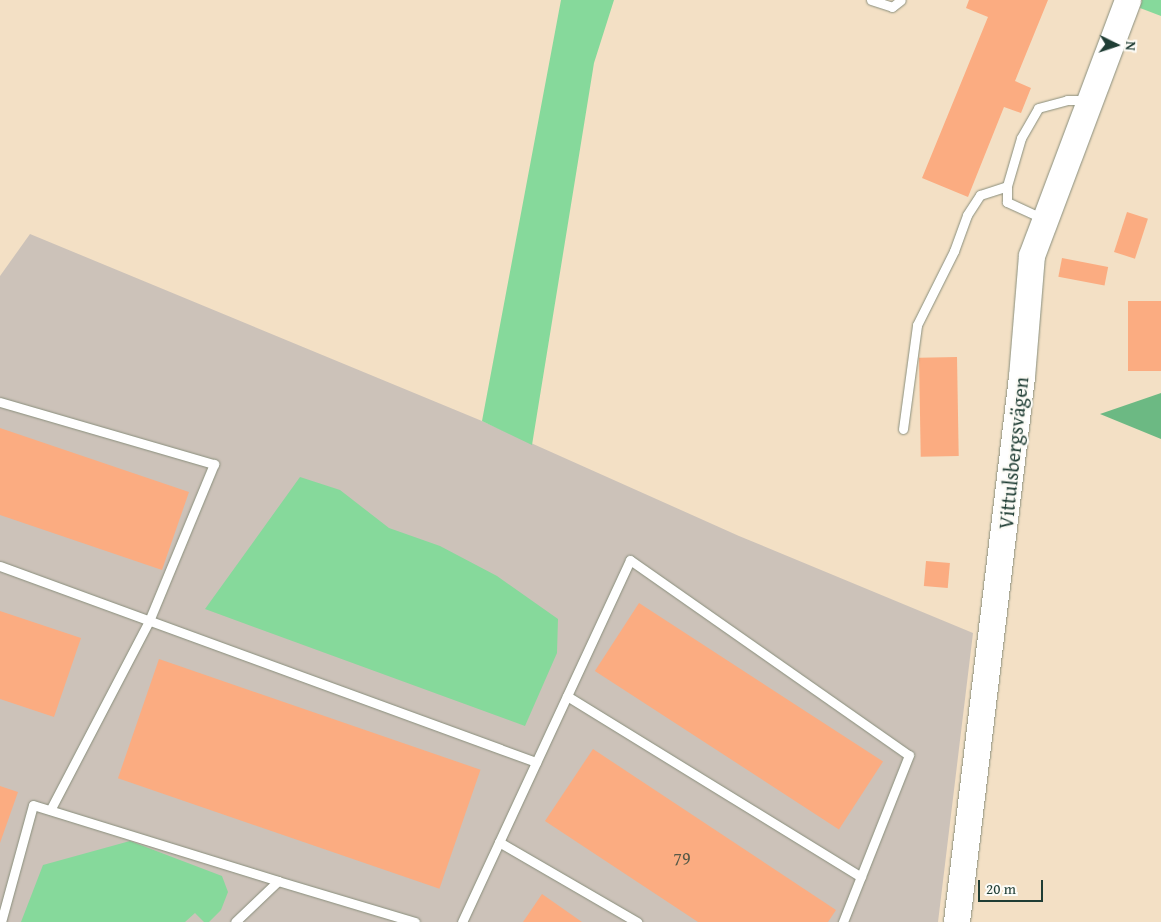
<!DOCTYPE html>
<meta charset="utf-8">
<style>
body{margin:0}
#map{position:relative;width:1161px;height:922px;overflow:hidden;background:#f3e0c5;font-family:"Gentium Book Plus",serif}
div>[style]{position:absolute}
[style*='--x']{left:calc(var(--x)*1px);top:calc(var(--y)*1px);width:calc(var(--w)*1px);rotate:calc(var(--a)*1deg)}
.industrial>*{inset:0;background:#ccc2b9}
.green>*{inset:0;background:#86d99b}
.forest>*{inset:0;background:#6cb983}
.building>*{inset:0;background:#fbac81;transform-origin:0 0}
.roads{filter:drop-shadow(0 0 1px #898e7c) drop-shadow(0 0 1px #898e7c)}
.lane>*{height:9px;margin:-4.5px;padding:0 4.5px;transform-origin:4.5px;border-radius:4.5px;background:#fff}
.secondary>*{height:26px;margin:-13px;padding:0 13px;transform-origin:13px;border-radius:13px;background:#fff}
span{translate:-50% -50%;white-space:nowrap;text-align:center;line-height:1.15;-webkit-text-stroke:4.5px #fdfcf7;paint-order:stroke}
.number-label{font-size:18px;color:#565947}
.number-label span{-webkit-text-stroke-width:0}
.street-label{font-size:20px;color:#1f3d34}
.north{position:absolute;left:1091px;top:20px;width:50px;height:50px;-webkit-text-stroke:4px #fdfcf7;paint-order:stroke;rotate:94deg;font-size:14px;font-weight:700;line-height:20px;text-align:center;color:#1f3d34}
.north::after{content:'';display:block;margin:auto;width:18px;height:22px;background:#1f3d34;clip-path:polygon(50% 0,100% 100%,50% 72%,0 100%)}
.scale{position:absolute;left:978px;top:880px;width:65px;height:22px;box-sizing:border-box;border:2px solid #1f3d34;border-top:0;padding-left:6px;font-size:15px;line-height:18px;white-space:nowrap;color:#1f3d34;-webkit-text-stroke:4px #fdfcf7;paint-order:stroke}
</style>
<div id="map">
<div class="industrial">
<i style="clip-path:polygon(30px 234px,482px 421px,739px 536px,973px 633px,938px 922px,0 922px,0 276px)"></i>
</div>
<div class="green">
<i style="clip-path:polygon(561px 0,614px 0,594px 63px,532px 445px,482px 421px)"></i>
<i style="clip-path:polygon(1142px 0,1161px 0,1161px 16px,1140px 8px)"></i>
<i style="clip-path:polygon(300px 477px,340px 490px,389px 528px,440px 546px,497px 576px,558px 619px,557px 653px,525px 726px,205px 609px)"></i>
<i style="clip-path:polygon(130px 841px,222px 876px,228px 892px,221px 910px,209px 922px,204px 922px,195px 913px,185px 922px,21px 922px,43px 865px)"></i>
</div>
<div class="forest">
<i style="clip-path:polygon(1161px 393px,1161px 439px,1100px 414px)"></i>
</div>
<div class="building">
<i style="clip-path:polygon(969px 0,1048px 0,1015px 81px,1031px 88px,1021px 113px,1004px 107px,968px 197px,922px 178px,988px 17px,966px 8px)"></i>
<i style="left:1127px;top:212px;width:22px;height:42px;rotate:18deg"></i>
<i style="left:1062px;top:258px;width:47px;height:19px;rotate:11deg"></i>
<i style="left:1128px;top:301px;width:33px;height:70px"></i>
<i style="left:957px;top:357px;width:99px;height:38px;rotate:89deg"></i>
<i style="clip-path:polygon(0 428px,189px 492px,162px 570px,0 515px)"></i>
<i style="left:926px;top:561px;width:24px;height:25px;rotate:5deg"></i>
<i style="left:639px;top:603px;width:291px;height:81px;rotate:33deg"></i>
<i style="clip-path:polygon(0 611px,81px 638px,54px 717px,0 699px)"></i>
<i style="left:159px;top:659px;width:340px;height:126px;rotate:19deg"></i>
<i style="clip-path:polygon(593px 749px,836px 910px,828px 922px,698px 922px,545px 821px)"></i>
<i style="clip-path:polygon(0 786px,18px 792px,0 843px)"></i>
<i style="clip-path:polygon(542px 894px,582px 922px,523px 922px)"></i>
</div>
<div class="roads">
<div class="lane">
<i style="--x:871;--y:0;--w:22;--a:18"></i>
<i style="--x:892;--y:7;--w:11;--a:-38"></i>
<i style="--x:1044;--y:219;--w:41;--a:-155.3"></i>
<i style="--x:1007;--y:202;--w:16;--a:-90"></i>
<i style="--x:1007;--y:186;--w:50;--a:-73.7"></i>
<i style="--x:1021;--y:138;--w:34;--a:-60"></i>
<i style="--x:1038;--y:108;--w:30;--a:-15"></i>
<i style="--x:1067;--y:100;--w:21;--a:0"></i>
<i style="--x:0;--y:402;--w:223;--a:16.2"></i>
<i style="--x:214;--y:464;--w:170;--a:112.5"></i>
<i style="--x:149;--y:621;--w:213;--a:117.6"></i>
<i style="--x:903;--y:429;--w:105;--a:-82.3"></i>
<i style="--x:917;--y:325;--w:83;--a:-63.4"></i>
<i style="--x:954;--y:251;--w:38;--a:-70"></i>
<i style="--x:967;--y:215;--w:24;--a:-57"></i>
<i style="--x:980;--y:195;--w:28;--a:-18"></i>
<i style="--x:0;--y:566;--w:571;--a:20.09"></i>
<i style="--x:567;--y:696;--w:345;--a:31.6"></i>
<i style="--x:499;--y:842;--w:160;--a:30.1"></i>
<i style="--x:278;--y:881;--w:143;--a:16.7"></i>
<i style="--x:1;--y:922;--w:121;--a:-74.7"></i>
<i style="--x:33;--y:805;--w:257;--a:17.2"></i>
<i style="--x:278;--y:881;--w:59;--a:136.4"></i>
<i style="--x:462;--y:922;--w:399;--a:-65.1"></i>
<i style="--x:630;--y:560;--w:340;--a:35"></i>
<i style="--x:909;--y:755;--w:180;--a:111.6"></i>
</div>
<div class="secondary">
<i style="--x:957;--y:922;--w:549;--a:-83.2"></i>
<i style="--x:1022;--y:377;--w:121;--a:-85.3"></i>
<i style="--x:1032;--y:256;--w:273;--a:-69.4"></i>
</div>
</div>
<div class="number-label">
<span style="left:682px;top:859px">79</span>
</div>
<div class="street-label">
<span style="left:1013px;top:453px;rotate:-84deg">Vittulsbergsvägen</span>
</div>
<div class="north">N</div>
<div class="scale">20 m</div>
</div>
